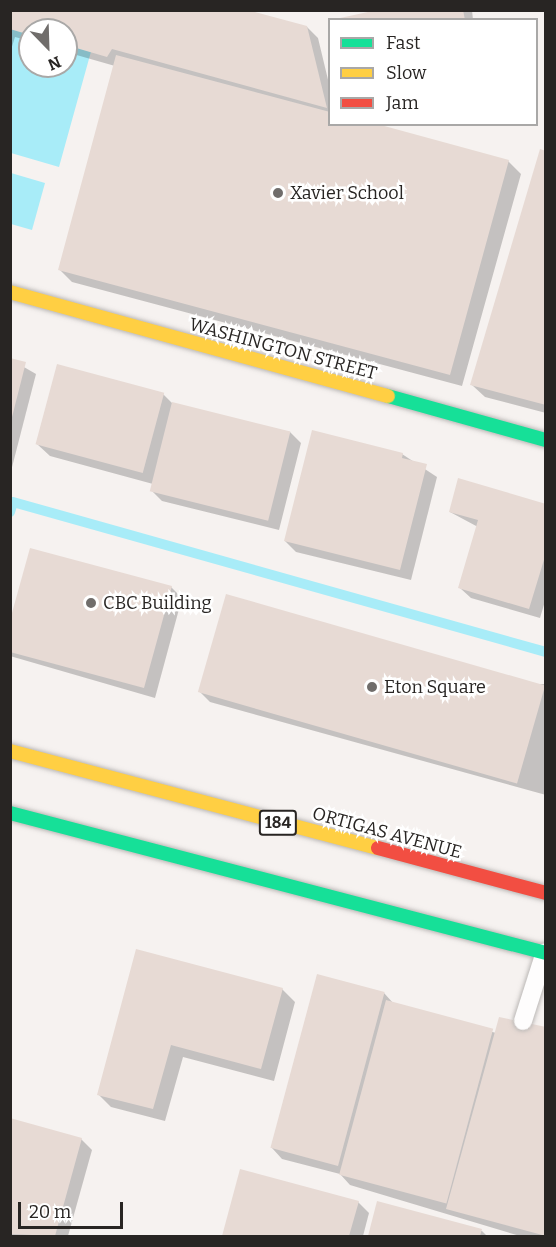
<!DOCTYPE html>
<style>
body{margin:0}
#map{position:relative;width:556px;height:1247px;overflow:hidden;background:#f6f2f0;font-family:Bitter,serif}
div>[style]{position:absolute}
[style*='--x']{left:calc(var(--x)*1px);top:calc(var(--y)*1px);width:calc(var(--w)*1px);rotate:calc(var(--a)*1deg)}
.water>*{inset:0;background:#a8ecf8}
.shadow>*{inset:0;background:#0003}
.stream>*{height:10px;margin:-5px;padding:0 5px;transform-origin:5px;border-radius:5px;background:#a8ecf8}
.building>*{inset:0;background:#e7dad4;transform-origin:0 0}
.roads{filter:drop-shadow(0 0 2px #bbb8b6) drop-shadow(0 0 2px #bbb8b6)}
.lane>*{height:18px;margin:-9px;padding:0 9px;transform-origin:9px;border-radius:9px;background:#fefdfd}
.fast>*{height:14px;margin:-7px;padding:0 7px;transform-origin:7px;border-radius:7px;background:#16e098}
.slow>*{height:14px;margin:-7px;padding:0 7px;transform-origin:7px;border-radius:7px;background:#ffcf43}
.jam>*{height:14px;margin:-7px;padding:0 7px;transform-origin:7px;border-radius:7px;background:#f24e42}
.dots>*{width:16px;height:16px;translate:-50% -50%;box-sizing:border-box;border:3px solid #fff;border-radius:50%}
span{translate:-50% -50%;white-space:nowrap;text-align:center;line-height:1.15;-webkit-text-stroke:5px #fff;paint-order:stroke}
.shield-label span{padding:2px 4px;background:#fff;border:2px solid;border-radius:4px;-webkit-text-stroke-width:0}
.shield-label{font-size:16px;color:#282523;font-weight:700}
.poi-label{font-size:18px;color:#282523}
.left{translate:0 -50%;text-align:left}
.street-label{font-size:18px;color:#282523}
.frame{position:absolute;inset:0;border:12px solid #282523;pointer-events:none}
.legend{position:absolute;left:328px;top:18px;width:210px;height:108px;box-sizing:border-box;background:#fff;border:2px solid #a9a8a7;margin:0;padding:8px 10px;list-style:none;font-size:18px;color:#282523}
.legend li{display:flex;align-items:center;gap:12px;height:30px}
.legend b{width:30px;border:2px solid #a9a8a7}
.north{position:absolute;left:18px;top:18px;width:60px;height:60px;box-sizing:border-box;background:#fff;border:2px solid #a9a8a7;border-radius:50%;rotate:157deg;font-size:16px;font-weight:700;line-height:24px;text-align:center;color:#282523}
.north::after{content:'';display:block;margin:auto;width:21px;height:27px;background:#706d6b;clip-path:polygon(50% 0,100% 100%,50% 72%,0 100%)}
.scale{position:absolute;left:18px;top:1202px;width:105px;height:27px;box-sizing:border-box;border:3px solid #282523;border-top:0;padding-left:8px;font-size:18px;line-height:21px;white-space:nowrap;color:#282523;-webkit-text-stroke:4px #fff;paint-order:stroke}
</style>
<div id="map">
<div class="water">
<i style="clip-path:polygon(10px 29px,30px 33px,30px 66px,66px 66px,66px 42px,92px 48px,59px 167px,11px 153px)"></i>
<i style="clip-path:polygon(11px 173px,45px 183px,32px 230px,11px 224px)"></i>
</div>
<div class="shadow">
<i style="clip-path:polygon(10px 10px,307px 27px,318px 38px,330px 88px,330px 124px,508px 161px,521px 174px,462px 386px,72px 282px,59px 269px,115px 66px,66px 52px,66px 30px,30px 30px,30px 41px,15px 37px,10px 53px)"></i>
<i style="clip-path:polygon(386px 10px,472px 10px,473px 20px,334px 20px)"></i>
<i style="clip-path:polygon(546px 153px,546px 413px,485px 397px,472px 385px)"></i>
<i style="clip-path:polygon(10px 359px,36px 374px,10px 475px)"></i>
<i style="clip-path:polygon(163px 394px,173px 404px,290px 432px,301px 443px,279px 530px,162px 501px,151px 490px,153px 484px,50px 456px,37px 444px)"></i>
<i style="clip-path:polygon(402px 454px,437px 477px,411px 580px,296px 552px,285px 541px)"></i>
<i style="clip-path:polygon(546px 505px,546px 598px,540px 618px,471px 598px,460px 588px,478px 527px,450px 512px)"></i>
<i style="clip-path:polygon(171px 587px,182px 598px,155px 698px,10px 656px,10px 626px)"></i>
<i style="clip-path:polygon(546px 684px,546px 795px,210px 702px,199px 691px)"></i>
<i style="clip-path:polygon(137px 951px,282px 989px,295px 1002px,274px 1081px,183px 1057px,165px 1121px,111px 1107px,98px 1094px)"></i>
<i style="clip-path:polygon(384px 993px,394px 1004px,496px 1033px,546px 1032px,546px 1236px,520px 1236px,350px 1185px,340px 1174px,282px 1159px,272px 1148px)"></i>
<i style="clip-path:polygon(10px 1120px,81px 1139px,92px 1150px,68px 1236px,10px 1236px)"></i>
<i style="clip-path:polygon(241px 1171px,358px 1202px,369px 1213px,363px 1236px,223px 1236px)"></i>
<i style="clip-path:polygon(378px 1203px,482px 1231px,487px 1236px,369px 1236px)"></i>
</div>
<div class="stream">
<i style="--x:10;--y:512;--w:10;--a:-73"></i>
<i style="--x:13;--y:502;--w:554;--a:15.72"></i>
</div>
<div class="building">
<i style="clip-path:polygon(10px 10px,248px 10px,307px 26px,327px 108px,112px 49px,107px 57px,66px 45px,66px 30px,30px 30px,30px 35px,10px 29px)"></i>
<i style="clip-path:polygon(377px 10px,463px 10px,465px 20px,331px 20px)"></i>
<i style="clip-path:polygon(116px 55px,330px 112px,330px 124px,377px 124px,509px 160px,450px 375px,58px 270px)"></i>
<i style="clip-path:polygon(540px 149px,546px 151px,546px 405px,470px 385px)"></i>
<i style="clip-path:polygon(10px 358px,26px 362px,11px 421px,10px 421px)"></i>
<i style="left:57px;top:364px;width:111px;height:83px;rotate:15deg"></i>
<i style="left:172px;top:402px;width:122px;height:92px;rotate:14deg"></i>
<i style="clip-path:polygon(312px 430px,403px 453px,402px 458px,427px 464px,400px 570px,284px 541px)"></i>
<i style="clip-path:polygon(458px 478px,546px 504px,546px 553px,529px 609px,458px 588px,478px 520px,449px 512px)"></i>
<i style="clip-path:polygon(30px 548px,172px 586px,144px 688px,10px 652px,10px 620px)"></i>
<i style="left:226px;top:594px;width:332px;height:102px;rotate:16deg"></i>
<i style="clip-path:polygon(136px 949px,283px 988px,261px 1069px,171px 1045px,153px 1109px,97px 1095px)"></i>
<i style="left:317px;top:974px;width:70px;height:180px;rotate:15deg"></i>
<i style="left:386px;top:1000px;width:111px;height:181px;rotate:15deg"></i>
<i style="clip-path:polygon(499px 1017px,546px 1027px,546px 1236px,446px 1209px)"></i>
<i style="clip-path:polygon(10px 1118px,82px 1138px,55px 1236px,10px 1234px)"></i>
<i style="clip-path:polygon(240px 1169px,359px 1201px,349px 1236px,222px 1236px)"></i>
<i style="clip-path:polygon(377px 1201px,482px 1229px,480px 1236px,368px 1236px)"></i>
</div>
<div class="roads">
<div class="lane">
<i style="--x:523;--y:1021;--w:72;--a:-72.3"></i>
</div>
<div class="fast">
<i style="--x:388;--y:396;--w:164;--a:15.6"></i>
<i style="--x:10;--y:813;--w:554;--a:14.64"></i>
</div>
<div class="slow">
<i style="--x:10;--y:292;--w:392;--a:15.4"></i>
<i style="--x:10;--y:751;--w:381;--a:14.8"></i>
</div>
<div class="jam">
<i style="--x:378;--y:848;--w:174;--a:15"></i>
</div>
</div>
<div class="dots">
<i style="left:278px;top:193px;background:#706d6b"></i>
<i style="left:91px;top:603px;background:#706d6b"></i>
<i style="left:372px;top:687px;background:#706d6b"></i>
</div>
<div class="shield-label">
<span style="left:278px;top:823px">184</span>
</div>
<div class="poi-label">
<span class="left" style="left:290px;top:193px">Xavier School</span>
<span class="left" style="left:103px;top:603px">CBC Building</span>
<span class="left" style="left:384px;top:687px">Eton Square</span>
</div>
<div class="street-label">
<span style="left:283px;top:349px;rotate:15deg">WASHINGTON STREET</span>
<span style="left:387px;top:833px;rotate:15deg">ORTIGAS AVENUE</span>
</div>
<div class="frame"></div>
<ul class="legend">
<li><b style="height:8px;background:#16e098"></b>Fast</li>
<li><b style="height:8px;background:#ffcf43"></b>Slow</li>
<li><b style="height:8px;background:#f24e42"></b>Jam</li>
</ul>
<div class="north">N</div>
<div class="scale">20 m</div>
</div>
